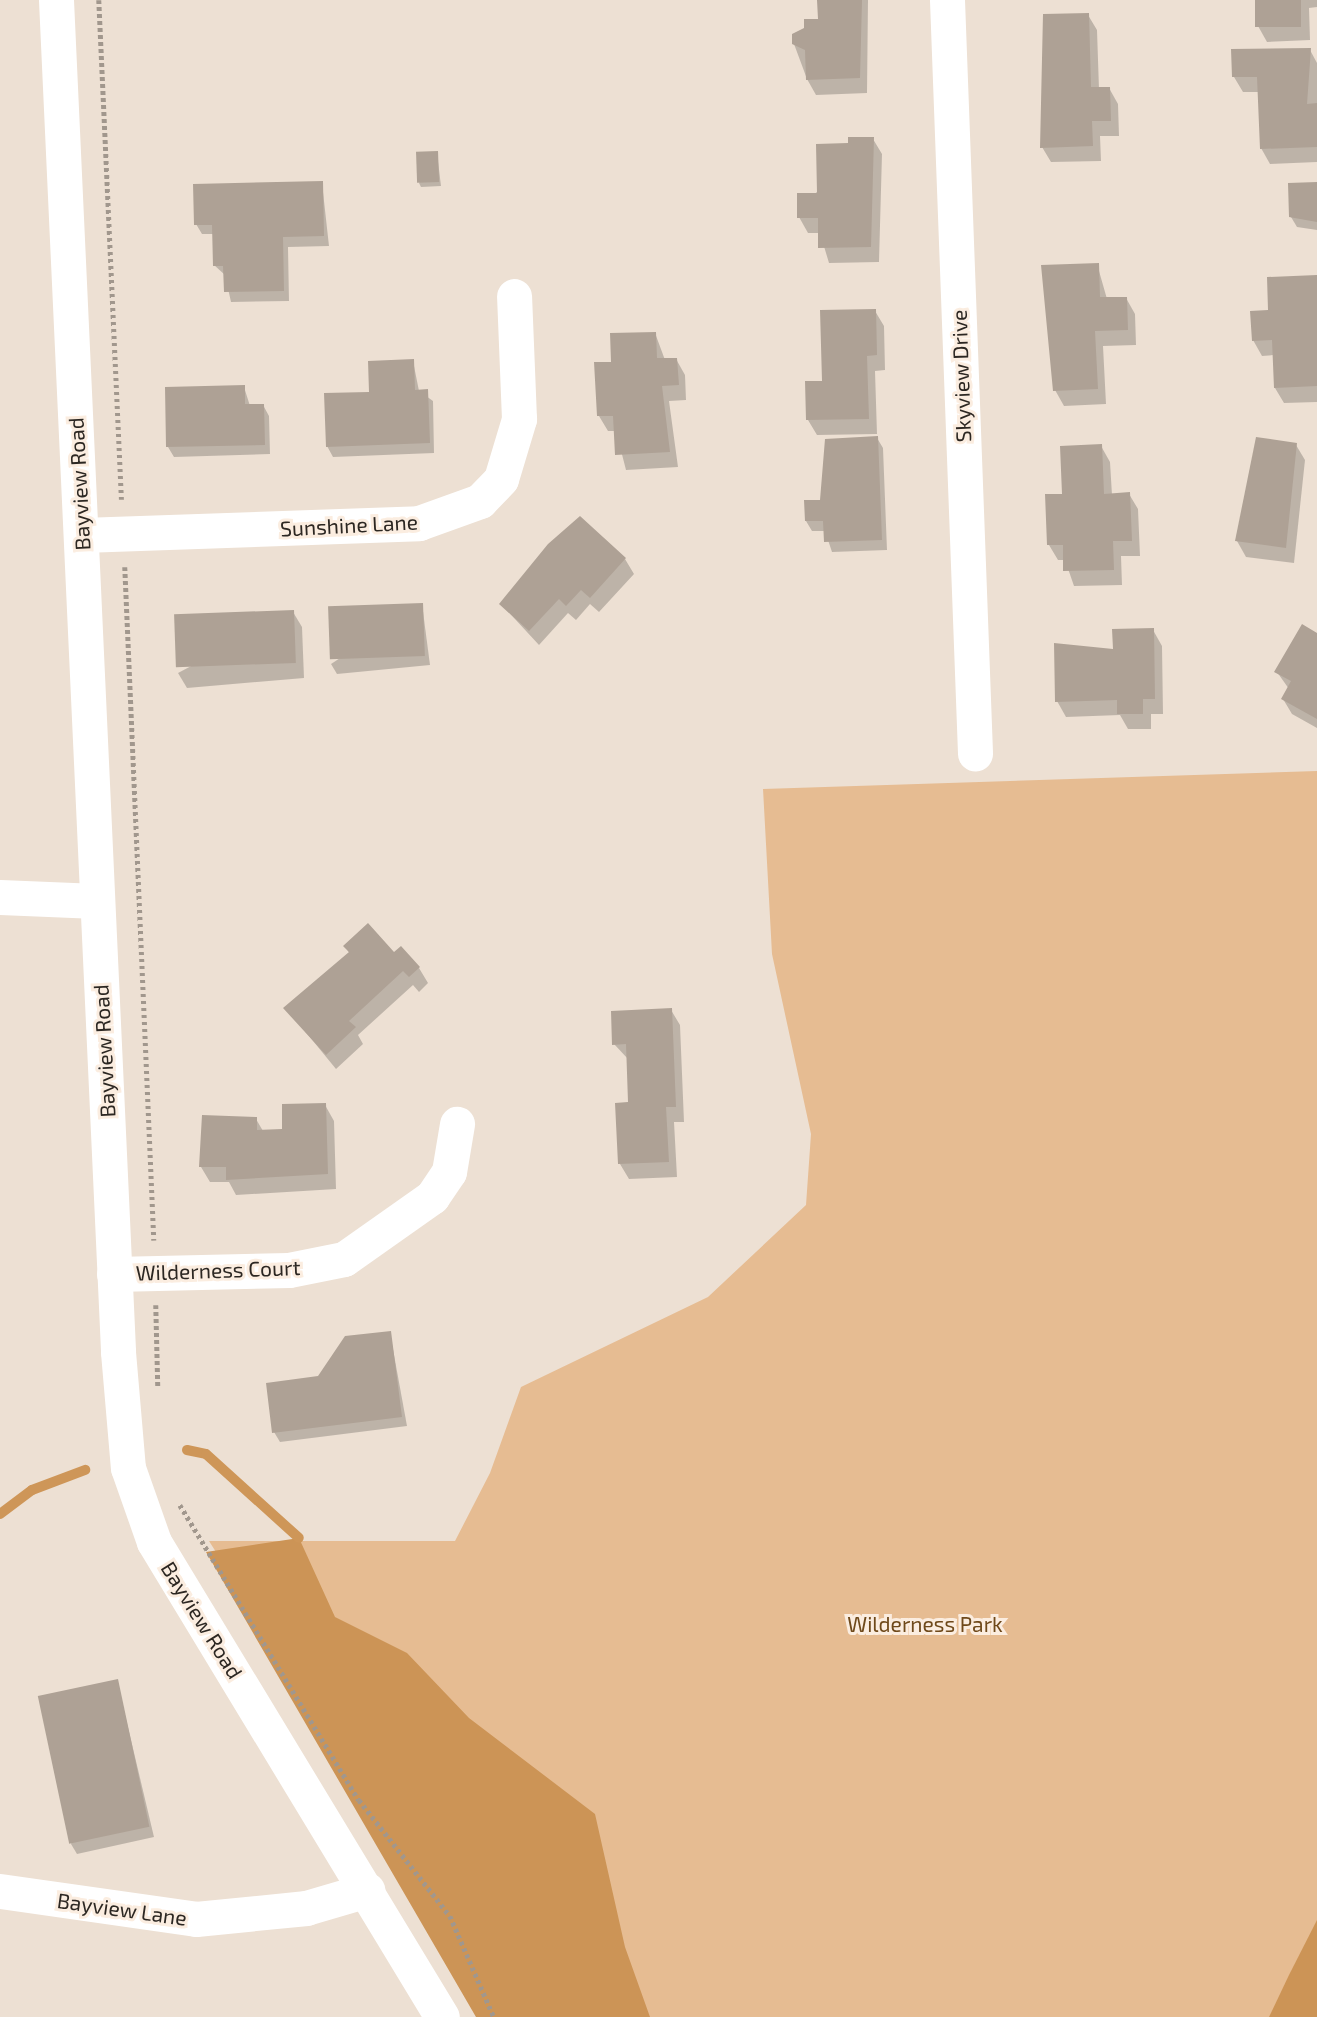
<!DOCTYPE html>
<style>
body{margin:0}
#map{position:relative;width:1317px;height:2017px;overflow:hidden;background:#ede0d3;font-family:"Exo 2",sans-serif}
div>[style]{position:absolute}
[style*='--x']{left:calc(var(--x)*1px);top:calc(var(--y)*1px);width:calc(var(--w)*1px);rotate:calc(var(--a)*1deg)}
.green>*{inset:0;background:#e6bc92}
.forest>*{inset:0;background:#cc9456}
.shadow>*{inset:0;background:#0003}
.stream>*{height:10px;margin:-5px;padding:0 5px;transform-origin:5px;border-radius:5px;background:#ce9658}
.building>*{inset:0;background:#aea195;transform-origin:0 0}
.path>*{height:4.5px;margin-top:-2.25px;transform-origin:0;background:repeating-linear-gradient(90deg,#a1978d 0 3.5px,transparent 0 7px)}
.minor>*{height:35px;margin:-17.5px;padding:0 17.5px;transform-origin:17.5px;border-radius:17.5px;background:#fff}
span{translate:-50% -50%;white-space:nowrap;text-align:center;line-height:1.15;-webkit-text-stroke:6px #fbede0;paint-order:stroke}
.street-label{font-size:21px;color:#2c2722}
.park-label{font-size:21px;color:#6f491a}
</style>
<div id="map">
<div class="green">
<i style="clip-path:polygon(1317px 771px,1317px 2017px,509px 2017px,209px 1541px,455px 1541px,490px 1473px,521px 1387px,708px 1297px,806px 1205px,811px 1134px,772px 954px,763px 789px)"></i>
</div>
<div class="forest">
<i style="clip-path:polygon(299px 1538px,335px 1617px,407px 1653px,469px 1718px,595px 1814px,625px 1947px,650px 2017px,476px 2017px,206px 1552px)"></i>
<i style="clip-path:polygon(1317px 1920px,1317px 2017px,1269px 2017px,1289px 1975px)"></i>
</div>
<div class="shadow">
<i style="clip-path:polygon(819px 0,868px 0,867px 93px,816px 95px,807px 79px,794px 44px,820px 20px)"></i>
<i style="clip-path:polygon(1257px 0,1317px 0,1317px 7px,1309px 8px,1310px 40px,1267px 42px,1258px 26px)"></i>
<i style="clip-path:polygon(1088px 15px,1097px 30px,1099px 89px,1109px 88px,1118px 104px,1119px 136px,1100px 136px,1101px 161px,1051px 162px,1042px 147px)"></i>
<i style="clip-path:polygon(1310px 50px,1317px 63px,1317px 162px,1270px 164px,1261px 148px,1259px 92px,1243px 92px,1234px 77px)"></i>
<i style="clip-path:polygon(873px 139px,882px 154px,879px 262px,829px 263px,820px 233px,808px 233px,799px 217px,850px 145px)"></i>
<i style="clip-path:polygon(437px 153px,441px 186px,421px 187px,419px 183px)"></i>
<i style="clip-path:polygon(322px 183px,329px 246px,288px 247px,289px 301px,231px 302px,225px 275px,214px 265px,214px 234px,202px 234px,196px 224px)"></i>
<i style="clip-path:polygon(1317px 183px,1317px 230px,1297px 227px,1291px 217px)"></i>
<i style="clip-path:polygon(1097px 264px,1107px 299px,1126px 298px,1135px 314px,1136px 345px,1103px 346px,1106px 404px,1064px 406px,1055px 390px)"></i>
<i style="clip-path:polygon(1317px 277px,1317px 402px,1284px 403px,1275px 388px,1274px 355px,1262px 356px,1253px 340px)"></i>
<i style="clip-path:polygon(875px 311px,884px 326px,885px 370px,875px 371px,877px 434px,817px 435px,808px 420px,824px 383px)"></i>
<i style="clip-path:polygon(655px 333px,665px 360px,676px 359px,685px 375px,686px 400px,669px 401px,678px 467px,626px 470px,616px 431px,608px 431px,599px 416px,612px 363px)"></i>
<i style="clip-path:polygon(413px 361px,419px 391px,433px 401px,434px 453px,333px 457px,327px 446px)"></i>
<i style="clip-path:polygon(244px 387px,250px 406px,263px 405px,269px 416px,270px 454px,174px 457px,168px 447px)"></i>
<i style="clip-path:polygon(877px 438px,883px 448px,887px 550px,832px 552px,825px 531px,812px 531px,806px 521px)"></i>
<i style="clip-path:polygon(1296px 445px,1305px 460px,1294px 563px,1246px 557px,1237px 541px)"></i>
<i style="clip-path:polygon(1101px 446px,1110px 462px,1112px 495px,1129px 494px,1138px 509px,1140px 556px,1121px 556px,1122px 585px,1074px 586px,1065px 560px,1058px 560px,1049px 545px,1064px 496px)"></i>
<i style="clip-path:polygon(625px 559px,634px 574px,599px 612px,590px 604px,576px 620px,568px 613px,539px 645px,501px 604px)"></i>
<i style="clip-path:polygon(422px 604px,430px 665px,337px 674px,331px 664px)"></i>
<i style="clip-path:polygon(293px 612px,302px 627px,304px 678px,187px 688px,178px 673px)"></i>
<i style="clip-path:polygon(1153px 630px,1162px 646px,1163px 714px,1151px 714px,1151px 729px,1128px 729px,1120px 715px,1066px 717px,1057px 701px,1056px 645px,1115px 651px)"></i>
<i style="clip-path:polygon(1317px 635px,1317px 728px,1292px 714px,1283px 699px,1289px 689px,1277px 672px)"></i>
<i style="clip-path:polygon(345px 946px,394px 954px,419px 968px,428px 983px,419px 992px,413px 985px,358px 1035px,363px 1044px,336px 1069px,286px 1008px,350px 954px)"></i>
<i style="clip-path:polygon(671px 1010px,680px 1025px,684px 1122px,674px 1122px,677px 1177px,629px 1179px,620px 1164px,630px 1104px,628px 1059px,614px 1044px)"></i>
<i style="clip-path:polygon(325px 1105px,334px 1121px,336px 1189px,236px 1195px,229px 1182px,210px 1182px,201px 1167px,256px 1119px,263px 1131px,284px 1131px)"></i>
<i style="clip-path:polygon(390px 1333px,407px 1426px,280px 1442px,274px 1432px)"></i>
<i style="clip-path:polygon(117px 1681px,154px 1837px,77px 1854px,71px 1844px)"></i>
</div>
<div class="stream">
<i style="--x:187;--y:1450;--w:19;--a:12"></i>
<i style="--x:206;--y:1454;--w:125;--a:42.1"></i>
<i style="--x:0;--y:1514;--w:40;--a:-37"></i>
<i style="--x:32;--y:1490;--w:57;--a:-20.7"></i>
</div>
<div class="building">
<i style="clip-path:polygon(817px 0,862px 0,860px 78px,806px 80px,805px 50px,792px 44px,792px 34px,804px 28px,804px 19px,818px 19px)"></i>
<i style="left:1255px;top:0;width:46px;height:27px"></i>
<i style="clip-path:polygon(1089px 13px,1091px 87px,1110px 87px,1111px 121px,1092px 121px,1093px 146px,1040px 148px,1043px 14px)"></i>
<i style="clip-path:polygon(1311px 48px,1307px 104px,1317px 103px,1317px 147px,1260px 149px,1257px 77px,1232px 77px,1231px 49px)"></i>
<i style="clip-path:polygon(848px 137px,874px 137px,871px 247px,818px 248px,818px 218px,797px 218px,797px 193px,817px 193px,816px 144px,848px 143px)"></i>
<i style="left:438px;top:151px;width:31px;height:22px;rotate:88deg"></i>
<i style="clip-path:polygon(323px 181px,324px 236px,283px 237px,284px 291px,224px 292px,223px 266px,213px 266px,212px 225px,194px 225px,193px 184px)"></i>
<i style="clip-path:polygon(1317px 182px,1317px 222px,1289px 217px,1288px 183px)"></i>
<i style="clip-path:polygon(1099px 263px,1100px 297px,1127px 297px,1128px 330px,1095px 331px,1098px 389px,1053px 391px,1041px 265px)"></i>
<i style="clip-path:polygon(1317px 275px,1317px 386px,1274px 388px,1272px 340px,1252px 341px,1250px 311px,1268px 310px,1267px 277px)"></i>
<i style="clip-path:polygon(876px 309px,877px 355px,867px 356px,869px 419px,806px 420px,805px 381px,822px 381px,820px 310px)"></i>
<i style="clip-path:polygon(656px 332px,657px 358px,677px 358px,679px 385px,662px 386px,670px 452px,615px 455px,613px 416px,597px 416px,594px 362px,611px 362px,610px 333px)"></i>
<i style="clip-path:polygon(414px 359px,415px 390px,428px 389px,430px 443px,326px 447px,324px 393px,369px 392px,368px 361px)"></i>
<i style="clip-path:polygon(245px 385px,245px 404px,264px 404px,265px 445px,166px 447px,165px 387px)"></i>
<i style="clip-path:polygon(878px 436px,882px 540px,824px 542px,823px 521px,805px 521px,804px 500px,820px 500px,825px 439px)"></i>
<i style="clip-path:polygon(1256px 437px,1297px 443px,1286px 548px,1235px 541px)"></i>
<i style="clip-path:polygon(1102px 444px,1104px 494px,1130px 492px,1132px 541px,1113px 541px,1114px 570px,1063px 571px,1063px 545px,1047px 545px,1045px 494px,1062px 494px,1060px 446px)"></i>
<i style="clip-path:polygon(580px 516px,626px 558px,590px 598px,581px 590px,566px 606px,559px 599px,529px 631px,499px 604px,548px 544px)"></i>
<i style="left:423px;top:603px;width:53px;height:95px;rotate:88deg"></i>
<i style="left:294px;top:610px;width:53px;height:120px;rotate:88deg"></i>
<i style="clip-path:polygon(1302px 624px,1317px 633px,1317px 719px,1281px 699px,1291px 681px,1274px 672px)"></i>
<i style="clip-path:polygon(1154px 628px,1155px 699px,1143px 699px,1143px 714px,1117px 714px,1117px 700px,1055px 702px,1054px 643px,1113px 649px,1112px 629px)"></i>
<i style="clip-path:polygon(368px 923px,394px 952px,401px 946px,420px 967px,409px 977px,403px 971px,349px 1021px,356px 1027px,326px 1055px,283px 1008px,349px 952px,343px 946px)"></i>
<i style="clip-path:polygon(672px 1008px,676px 1107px,666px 1107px,669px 1162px,618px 1164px,615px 1103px,628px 1102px,626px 1044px,612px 1045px,611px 1011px)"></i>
<i style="clip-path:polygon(326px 1103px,328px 1174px,226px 1180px,226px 1167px,199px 1167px,202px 1115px,257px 1117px,257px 1130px,282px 1129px,282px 1104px)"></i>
<i style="clip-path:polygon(391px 1331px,402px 1417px,272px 1433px,266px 1383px,318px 1376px,345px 1336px)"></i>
<i style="left:118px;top:1679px;width:151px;height:82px;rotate:78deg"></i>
</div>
<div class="path">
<i style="--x:99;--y:0;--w:500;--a:87.4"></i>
<i style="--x:125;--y:567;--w:674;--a:87.53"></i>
<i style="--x:156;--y:1305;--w:82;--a:88.6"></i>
<i style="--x:180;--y:1505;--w:345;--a:58.8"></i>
<i style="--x:359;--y:1800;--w:147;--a:51.9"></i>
<i style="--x:450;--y:1916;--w:110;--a:66.5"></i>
</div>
<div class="minor">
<i style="--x:56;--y:0;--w:1353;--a:87.37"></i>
<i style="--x:118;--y:1352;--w:116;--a:85.1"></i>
<i style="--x:128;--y:1468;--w:78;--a:70.6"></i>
<i style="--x:154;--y:1542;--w:555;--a:58.77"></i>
<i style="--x:947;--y:0;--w:754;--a:87.87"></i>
<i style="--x:82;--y:535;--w:337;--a:-2"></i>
<i style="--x:419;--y:523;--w:65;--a:-19.8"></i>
<i style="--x:480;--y:501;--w:30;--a:-46"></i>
<i style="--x:501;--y:479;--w:63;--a:-73.3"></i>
<i style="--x:519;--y:419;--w:123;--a:-92.3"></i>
<i style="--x:0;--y:897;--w:97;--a:2.4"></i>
<i style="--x:114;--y:1274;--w:175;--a:-1.3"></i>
<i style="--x:289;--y:1270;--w:56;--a:-11.3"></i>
<i style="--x:344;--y:1259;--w:108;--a:-35.2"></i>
<i style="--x:432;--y:1197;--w:30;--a:-56"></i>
<i style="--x:449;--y:1172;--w:49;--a:-80.5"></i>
<i style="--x:0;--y:1891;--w:198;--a:8.1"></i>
<i style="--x:196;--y:1919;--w:111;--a:-5.7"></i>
<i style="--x:306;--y:1908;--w:64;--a:-16.4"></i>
</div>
<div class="street-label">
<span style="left:961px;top:376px;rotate:-92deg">Skyview Drive</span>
<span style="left:79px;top:484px;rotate:-93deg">Bayview Road</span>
<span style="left:349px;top:525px;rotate:-3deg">Sunshine Lane</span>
<span style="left:104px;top:1051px;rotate:-93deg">Bayview Road</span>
<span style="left:218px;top:1270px;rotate:-2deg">Wilderness Court</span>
<span style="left:202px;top:1620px;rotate:58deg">Bayview Road</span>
<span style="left:122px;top:1909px;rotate:8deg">Bayview Lane</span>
</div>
<div class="park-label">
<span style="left:925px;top:1624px">Wilderness Park</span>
</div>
</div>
